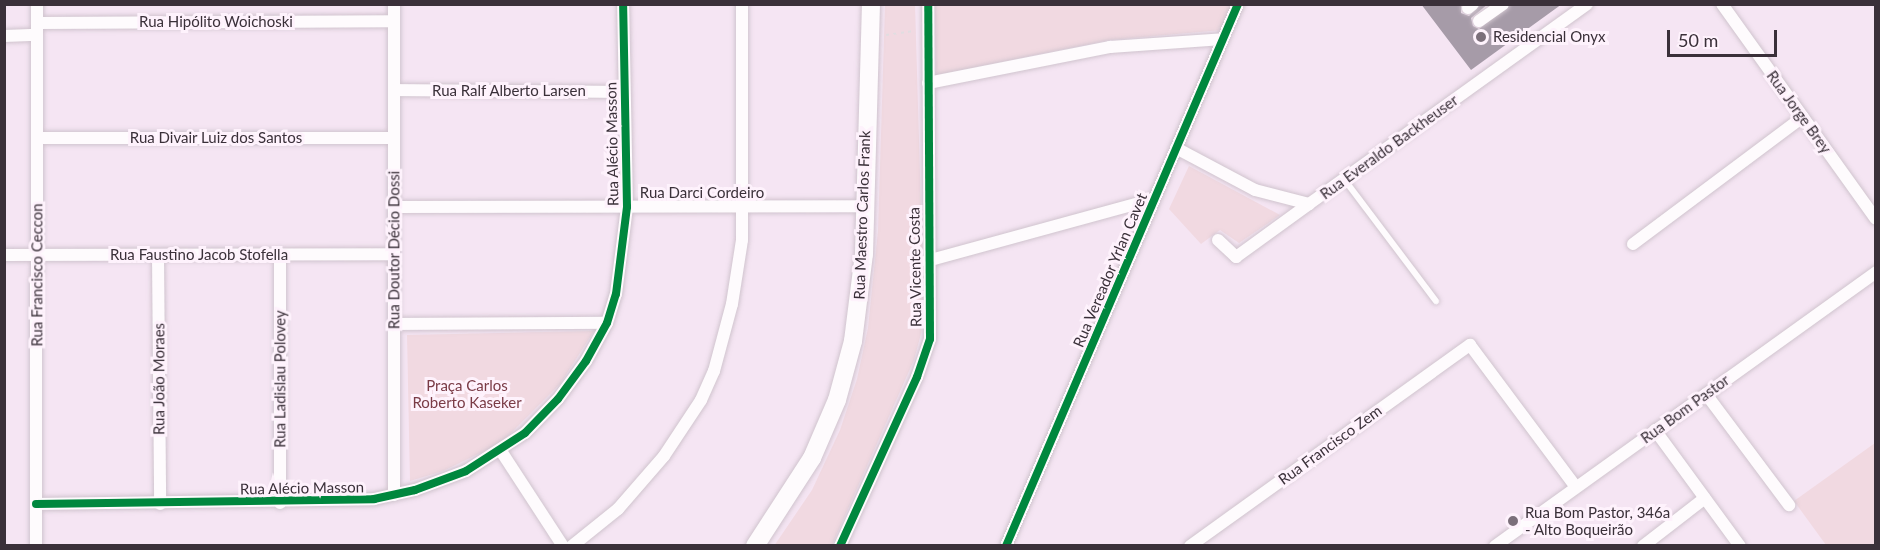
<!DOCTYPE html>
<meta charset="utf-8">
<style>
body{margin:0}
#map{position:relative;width:1880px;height:550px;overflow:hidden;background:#f5e5f3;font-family:Lato,sans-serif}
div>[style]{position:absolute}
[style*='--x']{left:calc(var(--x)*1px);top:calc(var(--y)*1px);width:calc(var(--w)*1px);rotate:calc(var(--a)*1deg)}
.green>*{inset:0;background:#f1d9e1}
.building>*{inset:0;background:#a69ba8}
.path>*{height:2px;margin-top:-1px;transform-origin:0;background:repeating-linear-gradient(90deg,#e1dde1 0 3px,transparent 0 7.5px)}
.roads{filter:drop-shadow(0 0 2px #d0c4ce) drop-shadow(0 0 2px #d0c4ce)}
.service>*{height:6px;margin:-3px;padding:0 3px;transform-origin:3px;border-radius:3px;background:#fefbfd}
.minor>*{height:12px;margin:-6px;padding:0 6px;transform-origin:6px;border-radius:6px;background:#fefbfd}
.secondary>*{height:18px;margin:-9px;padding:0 9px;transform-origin:9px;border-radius:9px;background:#fefbfd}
.cycleway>*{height:8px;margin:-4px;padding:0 4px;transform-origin:4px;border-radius:4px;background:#00873e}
.dots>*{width:16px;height:16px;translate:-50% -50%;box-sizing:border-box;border:3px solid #fef2fc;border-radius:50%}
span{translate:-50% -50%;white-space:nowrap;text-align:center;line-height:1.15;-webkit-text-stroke:6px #fef2fc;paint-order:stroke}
.street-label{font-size:15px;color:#3a3039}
.poi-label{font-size:15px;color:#3a3039}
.left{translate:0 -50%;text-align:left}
.park-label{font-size:15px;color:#7a3b46}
.frame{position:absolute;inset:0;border:6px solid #3a3039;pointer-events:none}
.scale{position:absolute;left:1667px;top:30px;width:110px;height:27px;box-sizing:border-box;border:3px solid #3a3039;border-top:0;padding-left:8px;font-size:18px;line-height:21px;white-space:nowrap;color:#3a3039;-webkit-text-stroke:4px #fef2fc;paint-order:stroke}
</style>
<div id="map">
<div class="green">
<i style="clip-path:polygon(885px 5px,915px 5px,924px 310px,921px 334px,914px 360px,832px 545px,774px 546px,812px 490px,840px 430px,857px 379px,868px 328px,878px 231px)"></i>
<i style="clip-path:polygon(935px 5px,1233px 5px,1222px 30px,1109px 40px,936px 75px)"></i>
<i style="clip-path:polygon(1189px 166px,1280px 215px,1239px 243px,1220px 230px,1201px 244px,1169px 209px)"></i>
<i style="clip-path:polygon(594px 331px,560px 384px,501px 443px,443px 471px,410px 481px,407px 335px)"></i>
<i style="clip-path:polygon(1875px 443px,1875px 545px,1826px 545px,1794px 501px)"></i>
</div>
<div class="building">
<i style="clip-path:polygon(1421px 4px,1461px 4px,1461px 13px,1469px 16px,1481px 4px,1488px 4px,1471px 18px,1473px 26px,1479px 29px,1511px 4px,1562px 4px,1471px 70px)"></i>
</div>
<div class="path">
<i style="--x:886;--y:35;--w:30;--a:-8"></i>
</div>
<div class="roads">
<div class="service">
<i style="--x:1344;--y:179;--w:153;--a:53"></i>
</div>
<div class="minor">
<i style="--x:394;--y:4;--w:491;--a:90"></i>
<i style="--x:1722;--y:4;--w:264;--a:54.4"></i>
<i style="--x:1468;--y:8;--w:6;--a:-39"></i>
<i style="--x:1479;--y:21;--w:29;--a:-35"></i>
<i style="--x:37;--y:23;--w:357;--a:-0.3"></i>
<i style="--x:4;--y:36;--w:33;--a:-2"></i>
<i style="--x:928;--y:83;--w:186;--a:-11.2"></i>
<i style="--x:1110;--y:47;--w:113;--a:-4"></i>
<i style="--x:394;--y:90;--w:230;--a:0.5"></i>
<i style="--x:37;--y:138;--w:357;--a:0"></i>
<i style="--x:1176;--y:148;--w:89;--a:28"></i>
<i style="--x:1255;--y:190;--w:56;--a:14.5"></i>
<i style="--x:1309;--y:204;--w:342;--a:-35.7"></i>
<i style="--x:394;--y:207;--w:471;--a:-0.1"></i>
<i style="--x:1218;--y:240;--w:25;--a:43"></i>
<i style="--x:1236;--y:257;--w:90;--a:-36"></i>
<i style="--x:1633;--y:244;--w:212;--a:-36.8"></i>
<i style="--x:4;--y:255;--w:390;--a:-0.1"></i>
<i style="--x:158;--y:255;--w:249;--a:89.5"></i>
<i style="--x:927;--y:261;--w:235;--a:-15.3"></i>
<i style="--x:394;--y:324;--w:213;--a:-0.3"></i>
<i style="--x:1706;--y:394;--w:139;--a:53.2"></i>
<i style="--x:1655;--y:430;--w:144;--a:53.8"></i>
<i style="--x:501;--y:451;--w:113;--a:56.9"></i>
<i style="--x:280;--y:503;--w:249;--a:-90"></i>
<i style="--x:36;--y:504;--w:338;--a:-0.8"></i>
<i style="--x:374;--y:499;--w:42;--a:-12.4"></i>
<i style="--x:415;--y:490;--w:54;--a:-20.4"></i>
<i style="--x:466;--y:471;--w:70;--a:-32.8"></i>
<i style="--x:525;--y:433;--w:47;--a:-45.9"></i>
<i style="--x:558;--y:399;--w:47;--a:-53.6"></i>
<i style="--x:586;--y:361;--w:43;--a:-61.1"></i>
<i style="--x:607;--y:323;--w:30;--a:-73"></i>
<i style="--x:616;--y:294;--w:88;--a:-82.8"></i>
<i style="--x:627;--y:207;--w:203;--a:-91.1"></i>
<i style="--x:36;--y:546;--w:542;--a:-89.89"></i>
<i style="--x:572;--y:546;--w:59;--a:-38.8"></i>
<i style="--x:618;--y:509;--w:70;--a:-49"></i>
<i style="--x:664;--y:456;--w:67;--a:-56.5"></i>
<i style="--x:701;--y:400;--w:32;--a:-66"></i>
<i style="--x:714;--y:371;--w:69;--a:-75"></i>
<i style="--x:732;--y:304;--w:65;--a:-81.1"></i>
<i style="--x:742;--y:240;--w:236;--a:-90"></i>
<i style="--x:840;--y:546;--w:186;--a:-65.5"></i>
<i style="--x:917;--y:377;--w:40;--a:-71.1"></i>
<i style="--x:930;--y:339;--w:335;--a:-90.3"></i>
<i style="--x:1006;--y:546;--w:590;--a:-66.83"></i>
<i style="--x:1190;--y:546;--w:345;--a:-35.7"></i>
<i style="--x:1470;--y:345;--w:177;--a:53.3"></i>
<i style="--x:1495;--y:546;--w:469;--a:-35.7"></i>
<i style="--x:1643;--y:546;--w:78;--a:-37.7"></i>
</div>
<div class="secondary">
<i style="--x:755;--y:546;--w:105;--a:-57.1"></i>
<i style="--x:812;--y:458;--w:63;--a:-66.7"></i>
<i style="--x:837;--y:400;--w:61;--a:-74.8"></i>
<i style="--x:853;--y:341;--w:88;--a:-82.8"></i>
<i style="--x:864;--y:254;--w:250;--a:-88.4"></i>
</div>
</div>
<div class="cycleway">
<i style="--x:36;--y:504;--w:338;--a:-0.8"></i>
<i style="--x:374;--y:499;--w:42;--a:-12.4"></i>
<i style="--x:415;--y:490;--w:54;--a:-20.4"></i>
<i style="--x:466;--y:471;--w:70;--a:-32.8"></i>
<i style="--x:525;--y:433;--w:47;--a:-45.9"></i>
<i style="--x:558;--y:399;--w:47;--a:-53.6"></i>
<i style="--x:586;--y:361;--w:43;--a:-61.1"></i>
<i style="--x:607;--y:323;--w:30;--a:-73"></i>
<i style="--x:616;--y:294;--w:88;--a:-82.8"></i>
<i style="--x:627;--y:207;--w:203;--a:-91.1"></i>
<i style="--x:840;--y:546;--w:186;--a:-65.5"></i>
<i style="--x:917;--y:377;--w:40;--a:-71.1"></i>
<i style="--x:930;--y:339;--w:335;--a:-90.3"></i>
<i style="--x:1006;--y:546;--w:590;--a:-66.83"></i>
</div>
<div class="dots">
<i style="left:1481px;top:37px;background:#7b6f7a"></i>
<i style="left:1513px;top:521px;background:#7b6f7a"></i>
</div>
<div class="street-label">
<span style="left:216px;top:22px">Rua Hipólito Woichoski</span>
<span style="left:509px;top:91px">Rua Ralf Alberto Larsen</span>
<span style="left:1799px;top:112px;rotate:54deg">Rua Jorge Brey</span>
<span style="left:216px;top:138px">Rua Divair Luiz dos Santos</span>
<span style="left:612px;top:144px;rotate:-91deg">Rua Alécio Masson</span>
<span style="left:1389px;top:147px;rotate:-36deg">Rua Everaldo Backheuser</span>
<span style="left:702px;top:193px">Rua Darci Cordeiro</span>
<span style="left:862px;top:215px;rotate:-88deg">Rua Maestro Carlos Frank</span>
<span style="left:394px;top:250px;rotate:-90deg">Rua Doutor Décio Dossi</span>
<span style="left:199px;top:255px">Rua Faustino Jacob Stofella</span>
<span style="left:915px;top:267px;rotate:-91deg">Rua Vicente Costa</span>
<span style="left:1110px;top:270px;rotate:-67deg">Rua Vereador Yrlan Cavet</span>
<span style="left:37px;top:275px;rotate:-90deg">Rua Francisco Ceccon</span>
<span style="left:159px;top:379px;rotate:-90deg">Rua João Moraes</span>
<span style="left:280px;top:379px;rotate:-90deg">Rua Ladislau Polovey</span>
<span style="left:1685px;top:409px;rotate:-36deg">Rua Bom Pastor</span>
<span style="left:1330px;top:445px;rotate:-36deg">Rua Francisco Zem</span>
<span style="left:302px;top:488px;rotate:-1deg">Rua Alécio Masson</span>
</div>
<div class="poi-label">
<span class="left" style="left:1493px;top:37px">Residencial Onyx</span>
<span class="left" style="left:1525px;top:521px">Rua Bom Pastor, 346a<br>- Alto Boqueirão</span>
</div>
<div class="park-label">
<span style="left:467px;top:394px">Praça Carlos<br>Roberto Kaseker</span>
</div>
<div class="frame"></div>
<div class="scale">50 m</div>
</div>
